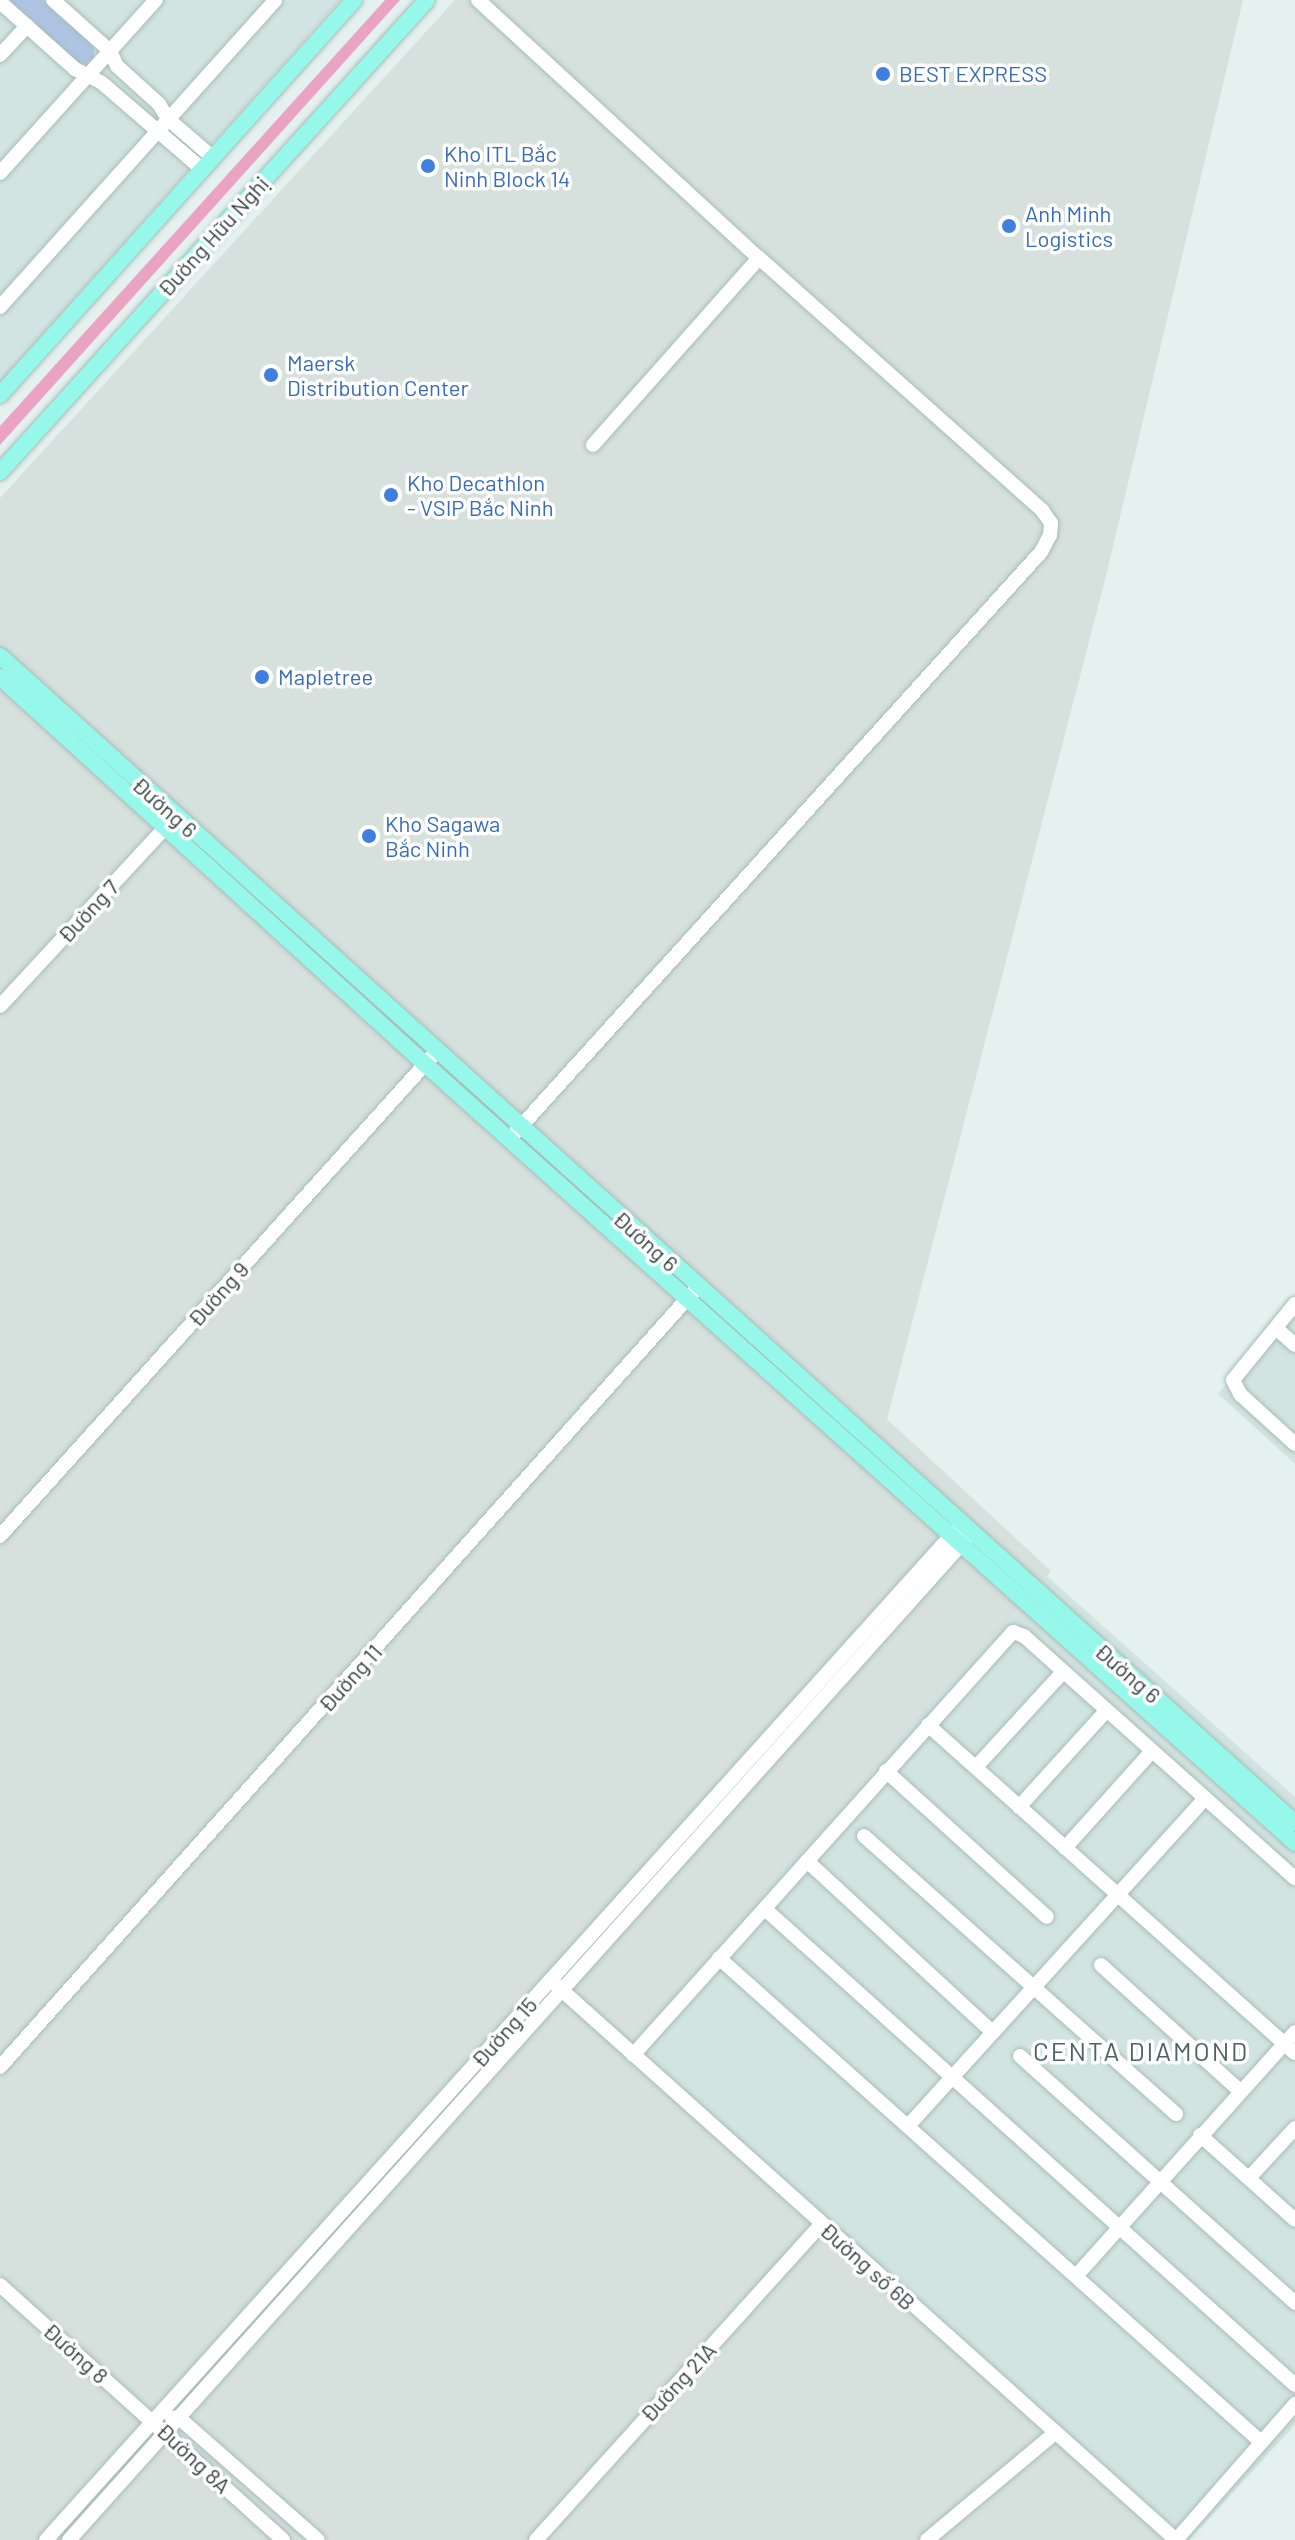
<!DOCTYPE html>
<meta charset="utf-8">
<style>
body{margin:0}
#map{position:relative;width:1295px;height:2540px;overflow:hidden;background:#e4f1ef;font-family:Barlow,sans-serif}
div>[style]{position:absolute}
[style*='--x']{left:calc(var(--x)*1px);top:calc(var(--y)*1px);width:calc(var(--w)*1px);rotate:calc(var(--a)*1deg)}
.residential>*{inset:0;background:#d2e4e1}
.industrial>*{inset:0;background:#d6e0dd}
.green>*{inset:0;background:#aec4e3}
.water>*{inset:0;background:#eba3c4}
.roads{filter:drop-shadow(0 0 2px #a7bcb7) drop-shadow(0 0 2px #a7bcb7)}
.minor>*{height:14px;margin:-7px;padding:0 7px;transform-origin:7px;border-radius:7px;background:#fff}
.major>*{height:16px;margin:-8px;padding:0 8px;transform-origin:8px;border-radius:8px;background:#96f8ea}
.dots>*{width:22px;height:22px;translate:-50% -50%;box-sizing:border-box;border:4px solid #fff;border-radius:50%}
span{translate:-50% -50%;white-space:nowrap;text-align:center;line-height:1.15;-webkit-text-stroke:7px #fff;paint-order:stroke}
.shop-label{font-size:22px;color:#366cbe}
.left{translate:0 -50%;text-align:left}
.street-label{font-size:22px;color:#34423f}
.quarter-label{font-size:26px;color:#4c655e;letter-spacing:2px}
</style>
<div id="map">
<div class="residential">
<i style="clip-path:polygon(0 0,340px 0,0 382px)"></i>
<i style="clip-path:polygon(1295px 1300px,1295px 1464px,1218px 1394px)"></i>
<i style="clip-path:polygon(1047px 1576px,1295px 1797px,1295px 2425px,1189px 2540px,557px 2002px,1022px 1604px)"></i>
</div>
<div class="industrial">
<i style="clip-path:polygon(455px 0,1243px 0,1105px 580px,887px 1419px,1051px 1571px,626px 2051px,1170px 2540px,0 2540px,0 498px)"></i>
</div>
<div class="green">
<i style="clip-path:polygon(6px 0,44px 0,94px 47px,94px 57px,86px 64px,79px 63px)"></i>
</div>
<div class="water">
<i style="clip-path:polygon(385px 0,400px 0,0 445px,0 426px)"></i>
</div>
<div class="roads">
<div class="minor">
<i style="--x:53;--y:0;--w:76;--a:41.8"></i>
<i style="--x:110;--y:51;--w:17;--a:65"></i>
<i style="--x:117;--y:66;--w:57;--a:42.1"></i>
<i style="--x:159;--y:104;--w:17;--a:59"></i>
<i style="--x:168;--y:119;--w:58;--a:40.8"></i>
<i style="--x:478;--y:0;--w:381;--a:42.6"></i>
<i style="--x:759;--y:258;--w:250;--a:131.6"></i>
<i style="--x:0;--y:2;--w:101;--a:41.8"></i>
<i style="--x:75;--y:69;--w:30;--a:27"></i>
<i style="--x:102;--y:83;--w:132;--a:40.7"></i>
<i style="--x:0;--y:55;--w:40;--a:-47"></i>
<i style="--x:0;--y:173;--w:233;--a:-48"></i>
<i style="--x:0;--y:307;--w:412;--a:-48.1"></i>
<i style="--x:0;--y:1006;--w:253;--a:-47.2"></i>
<i style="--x:514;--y:1134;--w:785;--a:-47.84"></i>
<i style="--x:1041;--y:552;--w:19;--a:-62"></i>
<i style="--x:1050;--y:535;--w:12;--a:-85"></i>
<i style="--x:1051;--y:523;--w:16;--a:-125"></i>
<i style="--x:1042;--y:510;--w:379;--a:-138.3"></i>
<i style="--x:1295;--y:1304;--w:98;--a:129.2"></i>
<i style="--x:1233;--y:1380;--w:16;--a:63"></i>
<i style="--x:1240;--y:1394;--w:74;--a:42.3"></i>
<i style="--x:1276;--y:1328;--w:25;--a:42"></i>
<i style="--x:0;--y:1536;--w:651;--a:-47.99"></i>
<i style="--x:928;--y:1725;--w:492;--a:41.8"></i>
<i style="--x:976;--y:1767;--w:129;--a:-47.5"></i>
<i style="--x:886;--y:1771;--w:217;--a:42.2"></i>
<i style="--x:1019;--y:1807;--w:130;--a:-47.8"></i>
<i style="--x:864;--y:1836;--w:418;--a:41.7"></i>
<i style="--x:1065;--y:1848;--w:130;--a:-48.1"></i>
<i style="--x:807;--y:1861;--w:252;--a:42.7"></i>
<i style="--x:765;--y:1909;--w:712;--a:41.93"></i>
<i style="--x:719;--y:1958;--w:727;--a:41.76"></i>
<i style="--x:1101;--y:1965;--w:188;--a:42.2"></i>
<i style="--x:556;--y:1985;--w:832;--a:41.83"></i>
<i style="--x:633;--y:2055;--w:569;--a:-48.07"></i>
<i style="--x:1013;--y:1632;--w:12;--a:20"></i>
<i style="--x:1024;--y:1636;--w:363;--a:41.8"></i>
<i style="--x:1020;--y:2056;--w:370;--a:41.9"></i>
<i style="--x:0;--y:2067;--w:1042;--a:-48.19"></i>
<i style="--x:908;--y:2126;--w:442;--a:-47.8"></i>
<i style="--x:1200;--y:2135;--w:127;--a:41.8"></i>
<i style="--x:1249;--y:2178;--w:68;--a:-47.4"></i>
<i style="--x:1076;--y:2276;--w:328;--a:-48.1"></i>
<i style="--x:0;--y:2285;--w:381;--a:42"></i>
<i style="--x:172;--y:2418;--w:6;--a:-9"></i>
<i style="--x:178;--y:2417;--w:186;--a:41.3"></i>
<i style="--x:46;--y:2540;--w:1362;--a:-47.98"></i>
<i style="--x:69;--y:2540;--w:1347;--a:-48.13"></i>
<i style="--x:536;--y:2540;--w:426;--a:-47.9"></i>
<i style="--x:927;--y:2540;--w:167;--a:-39.9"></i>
<i style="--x:1176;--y:2540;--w:181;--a:-48.8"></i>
</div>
<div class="major">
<i style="--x:0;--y:395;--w:530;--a:-48.13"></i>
<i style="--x:0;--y:472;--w:636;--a:-47.87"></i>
<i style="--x:0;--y:656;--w:1743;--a:42.02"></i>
<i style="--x:0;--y:677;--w:575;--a:42.32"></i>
<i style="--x:425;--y:1064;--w:1168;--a:41.84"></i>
</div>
</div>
<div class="dots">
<i style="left:883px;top:74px;background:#3f7fe0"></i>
<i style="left:428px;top:166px;background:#3f7fe0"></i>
<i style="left:1009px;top:226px;background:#3f7fe0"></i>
<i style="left:271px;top:375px;background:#3f7fe0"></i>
<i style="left:391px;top:495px;background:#3f7fe0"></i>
<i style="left:262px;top:677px;background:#3f7fe0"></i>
<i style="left:369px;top:836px;background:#3f7fe0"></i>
</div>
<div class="shop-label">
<span class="left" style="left:899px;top:74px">BEST EXPRESS</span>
<span class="left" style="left:444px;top:166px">Kho ITL Bắc<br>Ninh Block 14</span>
<span class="left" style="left:1025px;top:226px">Anh Minh<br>Logistics</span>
<span class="left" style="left:287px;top:375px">Maersk<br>Distribution Center</span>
<span class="left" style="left:407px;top:495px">Kho Decathlon<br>- VSIP Bắc Ninh</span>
<span class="left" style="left:278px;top:677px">Mapletree</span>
<span class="left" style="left:385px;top:836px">Kho Sagawa<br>Bắc Ninh</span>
</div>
<div class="street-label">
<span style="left:213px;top:236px;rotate:-48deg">Đường Hữu Nghị</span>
<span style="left:165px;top:807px;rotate:42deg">Đường 6</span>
<span style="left:88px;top:911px;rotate:-47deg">Đường 7</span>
<span style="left:646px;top:1241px;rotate:42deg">Đường 6</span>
<span style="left:218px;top:1294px;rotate:-48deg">Đường 9</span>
<span style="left:1128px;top:1673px;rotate:41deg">Đường 6</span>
<span style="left:350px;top:1678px;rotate:-48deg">Đường 11</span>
<span style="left:504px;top:2032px;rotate:-48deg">Đường 15</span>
<span style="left:868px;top:2266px;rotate:42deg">Đường số 6B</span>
<span style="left:76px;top:2353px;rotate:42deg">Đường 8</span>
<span style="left:678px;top:2382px;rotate:-47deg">Đường 21A</span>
<span style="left:194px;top:2458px;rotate:43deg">Đường 8A</span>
</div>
<div class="quarter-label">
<span style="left:1141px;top:2051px">CENTA DIAMOND</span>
</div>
</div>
